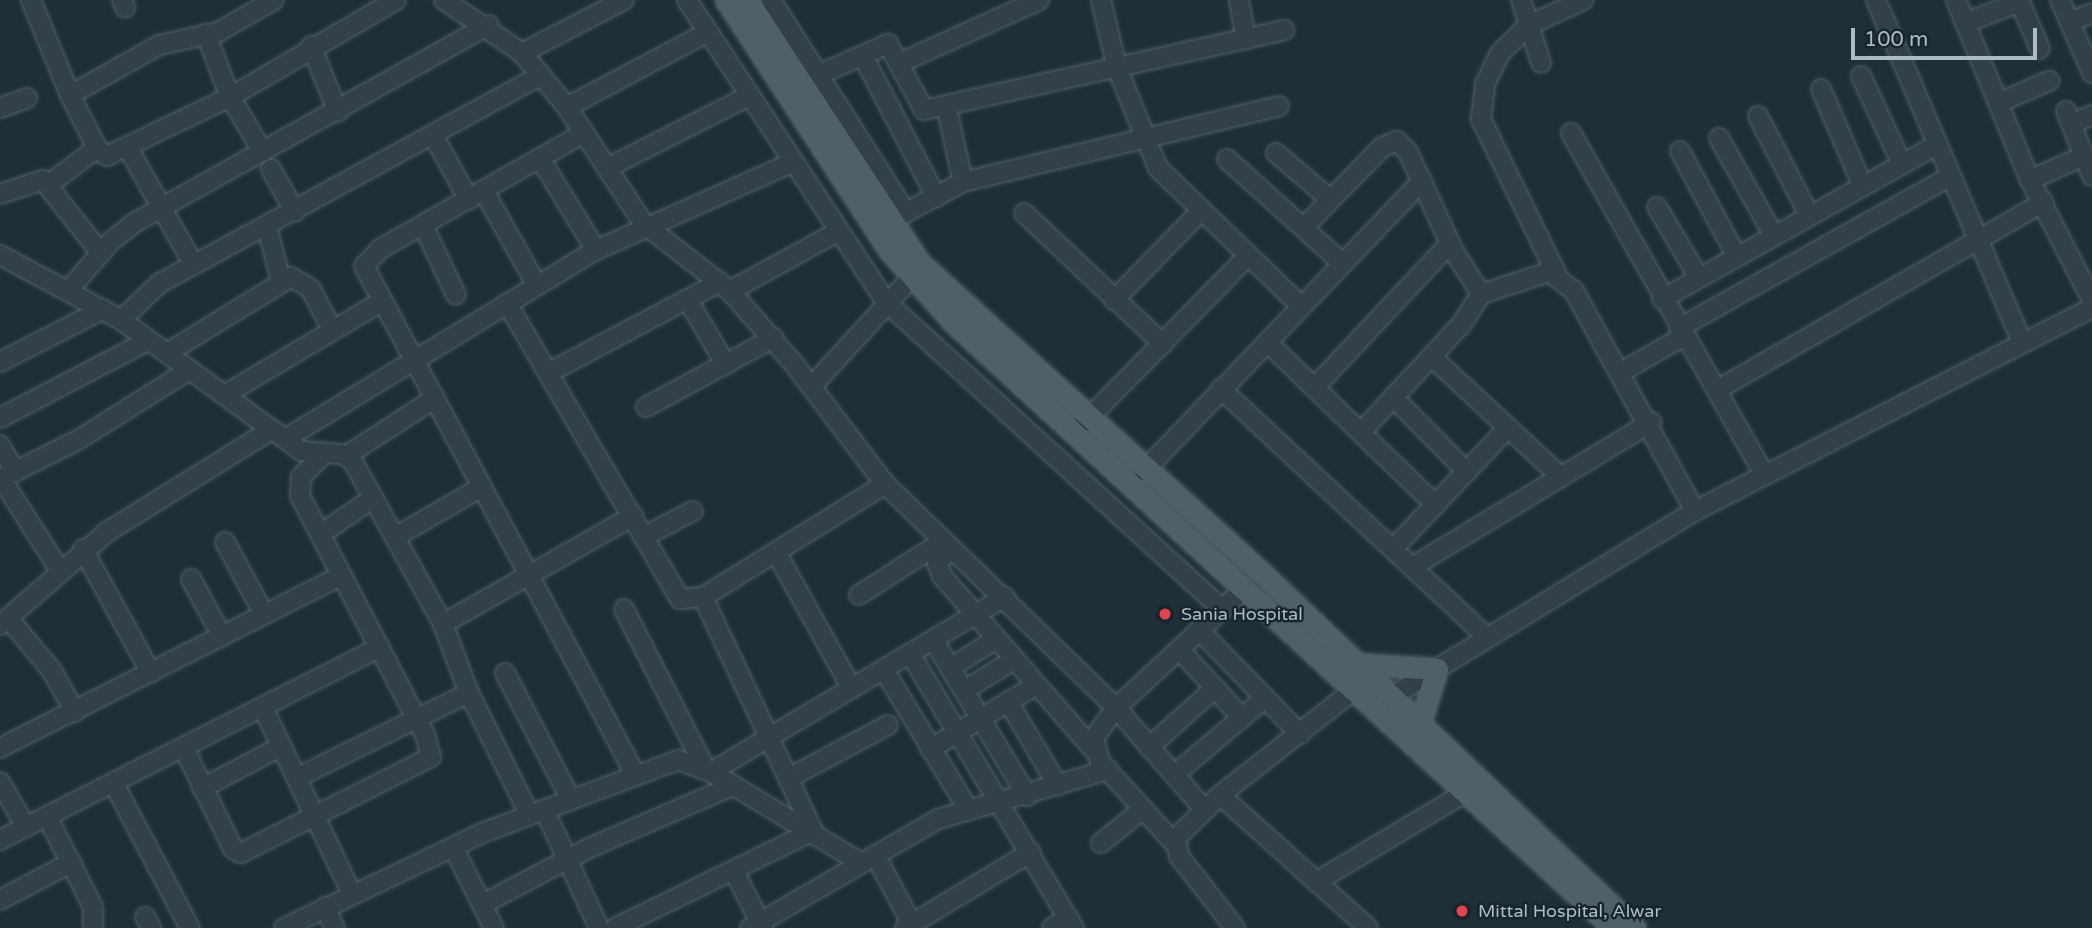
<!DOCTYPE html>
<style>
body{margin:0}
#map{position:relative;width:2092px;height:928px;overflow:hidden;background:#1f2f37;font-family:"Varela Round",sans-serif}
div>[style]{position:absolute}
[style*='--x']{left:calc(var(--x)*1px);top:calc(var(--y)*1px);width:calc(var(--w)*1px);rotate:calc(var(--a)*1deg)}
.roads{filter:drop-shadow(0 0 2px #505e66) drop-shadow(0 0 2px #505e66)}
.minor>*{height:18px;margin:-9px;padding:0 9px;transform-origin:9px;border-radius:9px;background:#334048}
.major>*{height:21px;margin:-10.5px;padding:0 10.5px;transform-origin:10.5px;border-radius:10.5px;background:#516068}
.dots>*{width:19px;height:19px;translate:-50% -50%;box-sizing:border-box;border:4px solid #18252c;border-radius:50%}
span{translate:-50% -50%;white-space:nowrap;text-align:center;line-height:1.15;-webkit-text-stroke:5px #18252c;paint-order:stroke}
.poi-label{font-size:18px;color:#adbbc5}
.left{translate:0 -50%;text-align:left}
.scale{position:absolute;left:1851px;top:28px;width:186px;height:32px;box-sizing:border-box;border:4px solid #adbbc5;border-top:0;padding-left:9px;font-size:21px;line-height:24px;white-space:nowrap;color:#adbbc5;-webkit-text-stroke:5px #18252c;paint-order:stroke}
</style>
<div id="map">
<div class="roads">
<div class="minor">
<i style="--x:31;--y:0;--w:103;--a:67.7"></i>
<i style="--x:70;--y:95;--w:59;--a:63"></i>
<i style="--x:97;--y:148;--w:13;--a:39"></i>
<i style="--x:107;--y:156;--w:136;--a:-25.6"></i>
<i style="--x:230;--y:97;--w:192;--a:-30.3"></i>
<i style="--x:122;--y:0;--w:8;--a:67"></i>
<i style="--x:444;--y:0;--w:94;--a:34.2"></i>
<i style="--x:522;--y:53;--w:70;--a:50.2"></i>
<i style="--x:567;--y:107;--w:140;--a:56.7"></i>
<i style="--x:644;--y:224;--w:109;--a:37.9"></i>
<i style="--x:730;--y:291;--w:97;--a:48.8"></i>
<i style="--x:794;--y:364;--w:151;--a:52.8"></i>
<i style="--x:885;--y:484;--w:322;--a:44.1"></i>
<i style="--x:1116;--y:708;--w:134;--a:48.9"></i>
<i style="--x:687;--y:0;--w:362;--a:56.6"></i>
<i style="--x:886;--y:302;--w:455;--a:42.4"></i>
<i style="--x:771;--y:0;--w:252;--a:57.6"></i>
<i style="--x:1101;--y:0;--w:70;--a:76.8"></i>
<i style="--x:1117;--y:68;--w:108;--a:67.7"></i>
<i style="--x:1158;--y:168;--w:199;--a:44"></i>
<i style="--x:1239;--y:0;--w:40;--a:80"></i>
<i style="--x:1521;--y:0;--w:66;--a:72.4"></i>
<i style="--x:1876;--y:0;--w:370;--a:66.9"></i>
<i style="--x:1956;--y:0;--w:195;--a:67.7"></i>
<i style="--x:2030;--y:180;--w:135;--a:62.7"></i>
<i style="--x:2019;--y:0;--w:53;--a:66.8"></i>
<i style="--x:2060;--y:0;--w:80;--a:66.3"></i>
<i style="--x:2070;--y:22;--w:24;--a:-22"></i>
<i style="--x:1965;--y:23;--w:59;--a:-20.9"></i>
<i style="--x:206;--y:34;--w:67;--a:69.1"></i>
<i style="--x:230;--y:97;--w:64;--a:59"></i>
<i style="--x:311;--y:46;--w:71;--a:67.8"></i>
<i style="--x:522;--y:53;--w:115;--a:-27.5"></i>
<i style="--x:863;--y:56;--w:159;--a:62.6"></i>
<i style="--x:902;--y:62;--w:150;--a:-24.3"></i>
<i style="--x:818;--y:75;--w:77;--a:-23.9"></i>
<i style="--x:888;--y:44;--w:75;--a:61.4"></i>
<i style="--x:924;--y:110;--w:369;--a:-12.5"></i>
<i style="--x:1861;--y:76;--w:95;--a:65.1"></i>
<i style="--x:1821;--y:89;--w:103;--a:66.7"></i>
<i style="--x:70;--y:95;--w:102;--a:-29.3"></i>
<i style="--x:159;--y:45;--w:60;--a:-12.4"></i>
<i style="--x:218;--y:32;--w:64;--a:-29.7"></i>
<i style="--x:1998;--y:103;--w:56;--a:-23.3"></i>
<i style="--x:946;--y:105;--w:79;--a:77.6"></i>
<i style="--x:567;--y:107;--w:160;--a:-28"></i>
<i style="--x:0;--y:108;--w:29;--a:-20"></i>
<i style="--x:2066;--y:111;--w:70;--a:68.2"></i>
<i style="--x:1758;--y:116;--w:111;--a:62.7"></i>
<i style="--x:2071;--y:124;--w:23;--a:-23"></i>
<i style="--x:584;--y:133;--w:235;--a:150.4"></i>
<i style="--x:380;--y:249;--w:23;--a:133"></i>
<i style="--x:364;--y:266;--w:576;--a:61.92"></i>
<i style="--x:1571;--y:133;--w:392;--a:60.5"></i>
<i style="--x:433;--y:135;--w:74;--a:61"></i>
<i style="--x:1719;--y:138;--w:110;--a:60.6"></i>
<i style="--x:128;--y:148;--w:134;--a:60.6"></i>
<i style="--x:1680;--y:151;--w:118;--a:61.7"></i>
<i style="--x:1276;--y:153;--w:72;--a:40.5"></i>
<i style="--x:1227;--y:159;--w:155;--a:42.1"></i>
<i style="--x:541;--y:160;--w:105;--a:58.6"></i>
<i style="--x:607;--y:168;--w:159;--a:-26.9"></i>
<i style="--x:271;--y:169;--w:49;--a:60.8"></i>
<i style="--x:2030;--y:180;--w:59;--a:-24"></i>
<i style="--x:48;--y:185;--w:61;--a:-37.1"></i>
<i style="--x:485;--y:193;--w:104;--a:60.7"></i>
<i style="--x:0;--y:194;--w:45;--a:-18"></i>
<i style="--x:43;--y:180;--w:92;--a:51.6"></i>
<i style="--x:1657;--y:207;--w:80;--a:59.3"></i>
<i style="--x:1024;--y:213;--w:191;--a:43.3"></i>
<i style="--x:423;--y:225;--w:77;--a:64.8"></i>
<i style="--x:880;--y:226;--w:94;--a:-27.9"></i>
<i style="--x:963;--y:182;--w:325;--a:-13.5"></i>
<i style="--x:267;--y:227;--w:56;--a:75.5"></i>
<i style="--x:1304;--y:227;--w:112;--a:-45.7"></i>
<i style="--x:1382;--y:147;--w:16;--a:-22"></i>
<i style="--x:1397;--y:141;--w:16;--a:45"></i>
<i style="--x:1408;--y:152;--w:108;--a:65.3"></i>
<i style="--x:1453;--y:250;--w:52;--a:57.5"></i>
<i style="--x:0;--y:255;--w:137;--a:28.2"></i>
<i style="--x:121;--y:320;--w:223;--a:36"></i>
<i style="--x:301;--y:451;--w:40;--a:4.3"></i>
<i style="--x:341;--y:454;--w:13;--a:29"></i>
<i style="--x:352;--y:460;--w:188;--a:61"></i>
<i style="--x:443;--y:624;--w:74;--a:69.4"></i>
<i style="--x:469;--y:693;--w:135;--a:63.6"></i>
<i style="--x:1557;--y:275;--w:174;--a:-116"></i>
<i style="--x:1481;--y:119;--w:35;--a:-83"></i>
<i style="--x:1485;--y:84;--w:34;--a:-64"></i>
<i style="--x:1500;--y:53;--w:40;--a:-44"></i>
<i style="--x:1529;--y:25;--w:60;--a:-24.8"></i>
<i style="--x:68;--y:291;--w:65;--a:-49.4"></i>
<i style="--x:110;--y:242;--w:31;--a:-38"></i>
<i style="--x:134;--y:223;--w:406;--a:-29.2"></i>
<i style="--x:730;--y:291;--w:122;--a:-28.9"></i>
<i style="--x:1662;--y:299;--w:314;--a:-29.3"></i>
<i style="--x:688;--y:300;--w:75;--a:59.7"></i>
<i style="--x:1114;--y:300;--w:123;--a:-45.7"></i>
<i style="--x:507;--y:303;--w:343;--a:59.7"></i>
<i style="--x:680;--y:599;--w:23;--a:-5"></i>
<i style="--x:703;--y:597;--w:214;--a:-31.8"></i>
<i style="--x:121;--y:320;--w:54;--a:-43.5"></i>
<i style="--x:160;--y:283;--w:434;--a:-28.6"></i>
<i style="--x:1679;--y:328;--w:309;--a:-29.2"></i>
<i style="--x:1267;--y:342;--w:235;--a:44"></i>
<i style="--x:167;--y:353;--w:145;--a:-31.5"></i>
<i style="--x:291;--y:277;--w:22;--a:30"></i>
<i style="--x:310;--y:288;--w:47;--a:61.8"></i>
<i style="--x:1432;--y:357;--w:176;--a:42.9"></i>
<i style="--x:0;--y:362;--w:116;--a:-27.2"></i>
<i style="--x:1623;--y:371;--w:70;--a:-29.8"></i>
<i style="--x:550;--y:372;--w:192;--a:-27.9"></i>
<i style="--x:812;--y:386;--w:148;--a:-47.5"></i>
<i style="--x:1315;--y:387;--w:197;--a:-46.8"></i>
<i style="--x:1221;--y:389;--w:364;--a:43"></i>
<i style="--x:1717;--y:390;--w:377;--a:-29.9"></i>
<i style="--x:226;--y:394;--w:180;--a:-30.7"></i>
<i style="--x:1394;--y:398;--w:104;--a:45.4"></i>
<i style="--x:646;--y:407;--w:145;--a:-28.5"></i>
<i style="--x:0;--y:418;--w:168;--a:-27.6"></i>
<i style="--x:1362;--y:431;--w:145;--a:-47"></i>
<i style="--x:1461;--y:325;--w:37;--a:-57"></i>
<i style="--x:1481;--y:294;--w:71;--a:-17.9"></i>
<i style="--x:1549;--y:272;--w:31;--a:37"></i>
<i style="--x:1574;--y:291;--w:251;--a:61.2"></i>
<i style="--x:1075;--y:432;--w:247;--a:-45.5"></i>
<i style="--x:285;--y:439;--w:364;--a:-31.3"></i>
<i style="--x:596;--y:250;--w:214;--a:-24"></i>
<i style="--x:0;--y:445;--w:31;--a:61"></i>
<i style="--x:347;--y:455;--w:103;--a:-32.8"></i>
<i style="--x:1144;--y:471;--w:402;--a:-46.2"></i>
<i style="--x:1;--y:478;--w:108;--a:57.5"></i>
<i style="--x:0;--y:479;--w:87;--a:-26.6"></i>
<i style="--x:78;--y:440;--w:131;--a:-32.2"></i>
<i style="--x:321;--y:534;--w:63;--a:-34.7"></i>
<i style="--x:645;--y:536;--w:54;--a:-27.5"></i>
<i style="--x:395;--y:537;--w:100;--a:-29.9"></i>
<i style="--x:225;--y:542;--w:82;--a:61.6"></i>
<i style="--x:951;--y:548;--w:21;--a:133"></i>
<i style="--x:937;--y:563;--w:14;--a:69"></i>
<i style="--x:942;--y:576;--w:231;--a:48.9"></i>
<i style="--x:83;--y:549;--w:141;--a:61.3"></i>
<i style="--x:1393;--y:549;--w:167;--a:-46.5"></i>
<i style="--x:777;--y:554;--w:154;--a:60.9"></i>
<i style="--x:1412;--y:567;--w:280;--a:-31.2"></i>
<i style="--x:191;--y:579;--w:65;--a:61.5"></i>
<i style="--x:859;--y:595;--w:100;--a:-32.7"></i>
<i style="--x:624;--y:609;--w:181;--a:63"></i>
<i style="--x:8;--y:618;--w:69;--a:50.3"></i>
<i style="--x:52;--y:671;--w:47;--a:60.7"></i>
<i style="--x:443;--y:624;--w:219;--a:-29.6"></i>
<i style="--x:0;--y:625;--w:142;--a:-41"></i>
<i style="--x:107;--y:532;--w:193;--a:-31.9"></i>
<i style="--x:1199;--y:630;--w:145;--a:45.8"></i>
<i style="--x:934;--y:641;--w:181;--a:59"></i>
<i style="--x:1179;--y:649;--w:93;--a:47.6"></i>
<i style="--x:911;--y:655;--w:318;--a:59.2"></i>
<i style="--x:950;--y:668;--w:51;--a:-32.1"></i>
<i style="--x:884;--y:670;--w:162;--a:58.9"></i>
<i style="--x:505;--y:673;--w:141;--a:62.5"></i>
<i style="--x:965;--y:690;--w:55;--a:-31.7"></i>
<i style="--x:1383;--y:702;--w:366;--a:-31.5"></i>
<i style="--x:1695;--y:511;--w:446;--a:-27.1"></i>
<i style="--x:1009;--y:703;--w:96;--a:59.4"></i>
<i style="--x:263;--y:708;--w:206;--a:64.4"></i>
<i style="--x:1149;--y:747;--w:87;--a:-41.7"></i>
<i style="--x:0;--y:748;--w:383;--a:-26.8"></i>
<i style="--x:184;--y:748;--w:112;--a:64.1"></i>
<i style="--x:233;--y:849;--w:9;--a:27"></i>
<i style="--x:241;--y:853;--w:213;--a:-26.8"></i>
<i style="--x:431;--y:757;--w:23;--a:-105"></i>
<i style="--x:425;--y:735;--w:270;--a:-117.6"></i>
<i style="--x:300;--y:496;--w:19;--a:-87"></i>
<i style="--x:301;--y:477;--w:30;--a:-46"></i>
<i style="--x:930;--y:749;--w:124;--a:-31.1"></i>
<i style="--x:711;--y:772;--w:342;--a:-30.8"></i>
<i style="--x:1174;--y:775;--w:119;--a:-40.2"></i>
<i style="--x:296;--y:778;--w:193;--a:-26.2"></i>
<i style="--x:789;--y:778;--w:112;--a:-28.2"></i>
<i style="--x:0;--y:782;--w:52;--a:60"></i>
<i style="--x:114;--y:784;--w:163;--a:62.2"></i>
<i style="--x:202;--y:788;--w:88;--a:-27.7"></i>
<i style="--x:1220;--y:795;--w:199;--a:41.9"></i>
<i style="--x:544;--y:809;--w:131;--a:65.2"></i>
<i style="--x:48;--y:818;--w:100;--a:63.2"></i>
<i style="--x:93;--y:907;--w:21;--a:90"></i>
<i style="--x:0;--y:840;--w:426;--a:-26.9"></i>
<i style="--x:1101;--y:843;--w:54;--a:-39"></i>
<i style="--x:1174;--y:843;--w:110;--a:-132.4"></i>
<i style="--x:1100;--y:762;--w:25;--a:-104"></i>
<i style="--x:1094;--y:738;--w:37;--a:-54"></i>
<i style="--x:1116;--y:708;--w:176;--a:-42.9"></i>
<i style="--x:453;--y:847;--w:91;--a:63.2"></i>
<i style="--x:875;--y:855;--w:83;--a:61.9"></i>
<i style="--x:735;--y:873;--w:62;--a:63"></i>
<i style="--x:1316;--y:882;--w:174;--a:-30.9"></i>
<i style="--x:0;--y:900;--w:81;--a:-27.8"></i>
<i style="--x:483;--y:904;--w:120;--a:-27.8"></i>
<i style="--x:589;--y:848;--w:156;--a:-23.4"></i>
<i style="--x:325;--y:907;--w:23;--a:65"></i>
<i style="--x:145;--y:917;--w:13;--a:61"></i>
<i style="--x:284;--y:928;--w:220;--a:-25.6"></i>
<i style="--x:482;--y:833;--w:209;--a:-20.4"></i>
<i style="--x:678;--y:760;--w:35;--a:20"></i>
<i style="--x:711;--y:772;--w:175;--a:31.2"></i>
<i style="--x:615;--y:928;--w:220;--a:-26.1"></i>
<i style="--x:813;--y:831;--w:259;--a:-115.2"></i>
<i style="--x:750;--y:928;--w:217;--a:-30.1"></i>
<i style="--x:938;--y:819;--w:177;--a:-16.1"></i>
<i style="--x:905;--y:928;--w:147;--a:-31.1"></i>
<i style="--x:1052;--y:928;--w:19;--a:-32"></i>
<i style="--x:1235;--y:928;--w:91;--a:-127.9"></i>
<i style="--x:1179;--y:856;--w:18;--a:-99"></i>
<i style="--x:1176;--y:838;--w:62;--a:-44.3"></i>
<i style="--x:1220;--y:795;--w:170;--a:-38.1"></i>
</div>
<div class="major">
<i style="--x:726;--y:0;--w:298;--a:56.9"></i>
<i style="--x:889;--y:250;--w:98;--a:48.3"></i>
<i style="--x:954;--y:323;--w:895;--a:42.55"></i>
<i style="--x:747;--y:0;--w:313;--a:56.7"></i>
<i style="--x:919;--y:262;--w:462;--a:42.2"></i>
<i style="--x:1261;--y:572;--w:516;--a:43.59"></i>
<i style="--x:1359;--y:664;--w:78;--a:3.7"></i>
<i style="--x:1437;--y:669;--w:58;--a:107.2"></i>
</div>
</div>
<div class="dots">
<i style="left:1165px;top:614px;background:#e0444e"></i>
<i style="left:1462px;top:911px;background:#e0444e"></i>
</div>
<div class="poi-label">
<span class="left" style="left:1181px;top:614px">Sania Hospital</span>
<span class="left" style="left:1478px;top:911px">Mittal Hospital, Alwar</span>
</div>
<div class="scale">100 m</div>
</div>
